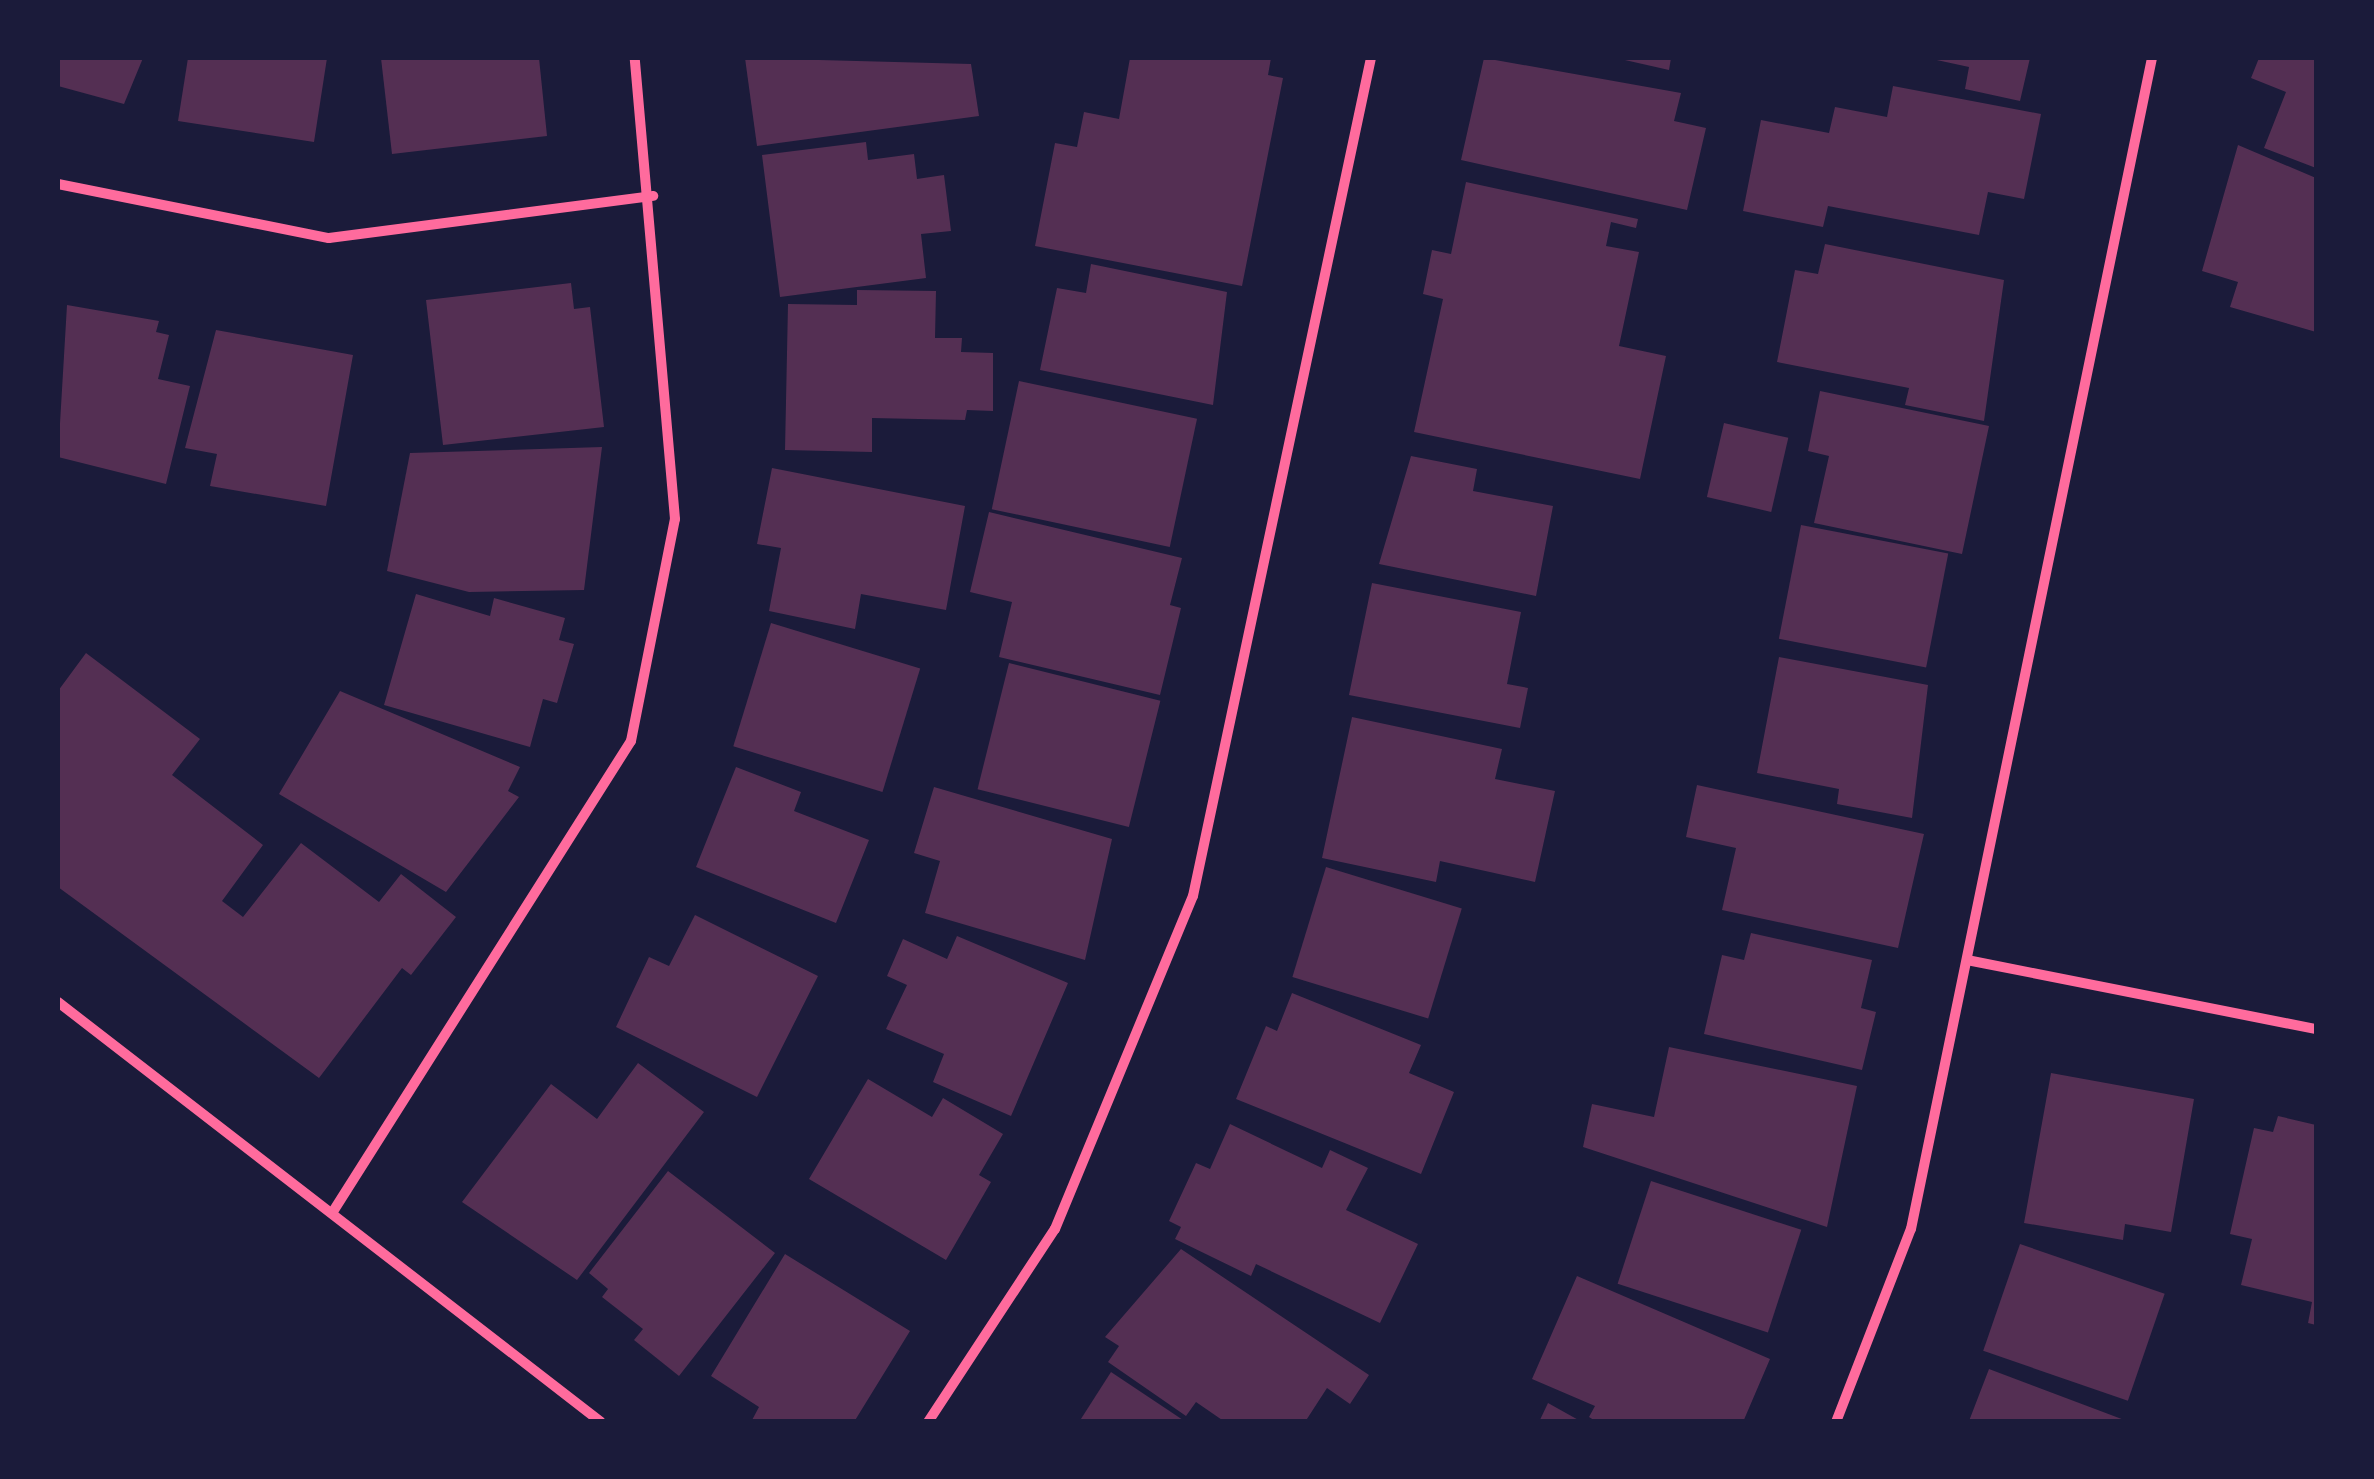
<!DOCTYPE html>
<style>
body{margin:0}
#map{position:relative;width:2374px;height:1479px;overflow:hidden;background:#1b1b3a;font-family:"IBM Plex Serif",serif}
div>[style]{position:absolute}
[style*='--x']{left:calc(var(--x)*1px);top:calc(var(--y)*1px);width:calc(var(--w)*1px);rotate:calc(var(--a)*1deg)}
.building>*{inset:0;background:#542f53;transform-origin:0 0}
.minor>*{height:10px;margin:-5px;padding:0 5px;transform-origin:5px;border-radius:5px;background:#ff6b9d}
span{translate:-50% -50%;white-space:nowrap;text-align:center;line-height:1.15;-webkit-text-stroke:10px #1b1b3a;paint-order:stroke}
.frame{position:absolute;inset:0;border:60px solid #1b1b3a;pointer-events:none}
</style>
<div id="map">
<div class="building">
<i style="clip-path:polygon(58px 58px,143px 58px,124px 104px,58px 86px)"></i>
<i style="clip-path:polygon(188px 58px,327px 58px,314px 142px,178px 121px)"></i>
<i style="clip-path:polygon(381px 58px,539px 58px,547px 136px,392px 154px)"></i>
<i style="clip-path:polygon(745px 58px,971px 64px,979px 116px,757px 146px)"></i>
<i style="clip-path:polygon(1130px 58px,1271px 58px,1268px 75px,1283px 78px,1242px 286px,1035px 246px,1055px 143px,1077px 147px,1084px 112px,1119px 119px)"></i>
<i style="clip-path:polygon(1484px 58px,1681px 93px,1674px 121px,1706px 128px,1687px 210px,1461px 160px)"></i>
<i style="clip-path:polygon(1616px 58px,1671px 58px,1669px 70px)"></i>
<i style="clip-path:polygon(2030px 58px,2020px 101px,1965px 89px,1969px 67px,1932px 59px)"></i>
<i style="clip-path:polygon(2259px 58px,2316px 58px,2316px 168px,2264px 148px,2286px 92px,2251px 78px)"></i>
<i style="clip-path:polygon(1893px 86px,2041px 114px,2024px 199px,1988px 192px,1979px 235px,1828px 206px,1823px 227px,1743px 211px,1761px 120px,1829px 133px,1835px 107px,1887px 117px)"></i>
<i style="clip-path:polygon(866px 142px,868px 160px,914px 154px,917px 179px,944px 175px,951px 231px,921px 234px,926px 278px,780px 297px,762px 155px)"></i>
<i style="clip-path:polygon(2238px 145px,2316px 178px,2316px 332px,2230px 307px,2238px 282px,2202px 271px)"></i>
<i style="clip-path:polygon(1466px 182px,1638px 219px,1636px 228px,1611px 222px,1606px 246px,1639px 252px,1619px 346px,1666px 356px,1640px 479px,1414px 432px,1443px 299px,1423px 294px,1432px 250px,1451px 254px)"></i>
<i style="clip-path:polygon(1825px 244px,2004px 280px,1984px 421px,1905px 405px,1909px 388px,1777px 362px,1795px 270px,1818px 274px)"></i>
<i style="clip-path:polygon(1091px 264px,1227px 292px,1213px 405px,1040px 370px,1057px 288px,1086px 293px)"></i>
<i style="clip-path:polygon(571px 283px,574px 309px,590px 307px,604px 427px,443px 445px,426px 300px)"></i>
<i style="clip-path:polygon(857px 290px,936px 291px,935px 338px,962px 338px,961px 352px,993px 353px,993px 411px,967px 410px,965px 420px,872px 418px,872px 452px,785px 450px,788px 304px,857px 305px)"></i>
<i style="clip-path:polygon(67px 305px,159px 321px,156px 332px,169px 335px,158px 379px,190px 386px,166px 484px,58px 457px)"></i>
<i style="clip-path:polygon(216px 330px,353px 355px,326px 506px,210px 486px,217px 454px,185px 448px)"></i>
<i style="left:1019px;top:381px;width:182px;height:131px;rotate:12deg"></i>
<i style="clip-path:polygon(1820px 391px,1989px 426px,1962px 554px,1814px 523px,1829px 456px,1808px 451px)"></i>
<i style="left:1724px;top:423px;width:66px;height:76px;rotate:13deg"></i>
<i style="clip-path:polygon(602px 447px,584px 590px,469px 592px,387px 571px,410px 453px)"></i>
<i style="clip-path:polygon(1411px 456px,1477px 469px,1473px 491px,1553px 506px,1536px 596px,1379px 564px)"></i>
<i style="clip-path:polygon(772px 468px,965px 506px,946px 610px,861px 594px,855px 629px,769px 611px,781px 548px,757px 544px)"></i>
<i style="clip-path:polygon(989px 512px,1182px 558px,1170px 605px,1181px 608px,1160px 695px,999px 657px,1012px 602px,970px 592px)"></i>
<i style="left:1801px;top:525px;width:150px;height:116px;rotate:11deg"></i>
<i style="clip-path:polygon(1372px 583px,1521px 612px,1507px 684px,1528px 688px,1520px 728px,1349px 695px)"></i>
<i style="clip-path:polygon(416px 594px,490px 616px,494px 598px,565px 618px,559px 640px,574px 644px,557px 703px,543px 699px,530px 747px,384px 705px)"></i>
<i style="left:771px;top:623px;width:156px;height:129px;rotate:17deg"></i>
<i style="clip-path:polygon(86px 653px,200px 739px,172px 775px,263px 845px,222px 901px,243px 917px,301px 843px,379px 902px,401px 874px,456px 917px,411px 975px,402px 968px,319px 1078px,58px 887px,58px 691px)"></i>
<i style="clip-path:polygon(1779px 657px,1928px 685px,1912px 818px,1837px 804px,1839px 789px,1757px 773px)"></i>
<i style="left:1009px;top:663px;width:156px;height:130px;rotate:14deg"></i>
<i style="clip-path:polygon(340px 691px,520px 767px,508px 791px,519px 797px,446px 892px,279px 794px)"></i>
<i style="clip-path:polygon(1352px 717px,1502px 749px,1495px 779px,1555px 791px,1535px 882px,1440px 861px,1436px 882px,1322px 858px)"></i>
<i style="clip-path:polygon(736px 767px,801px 792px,794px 811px,869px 840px,836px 923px,696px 867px)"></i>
<i style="clip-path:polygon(1697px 785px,1924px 834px,1898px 948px,1722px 910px,1736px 848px,1686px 837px)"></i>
<i style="clip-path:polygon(934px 787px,1112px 839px,1085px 960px,925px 913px,940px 861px,914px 853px)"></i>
<i style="left:1326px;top:867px;width:142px;height:115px;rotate:17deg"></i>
<i style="clip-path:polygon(695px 915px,818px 976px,757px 1097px,616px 1027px,649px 957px,669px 966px)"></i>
<i style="clip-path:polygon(1751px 933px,1872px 960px,1861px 1008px,1876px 1012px,1862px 1070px,1704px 1034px,1722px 955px,1744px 960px)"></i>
<i style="clip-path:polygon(957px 936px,1068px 983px,1011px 1116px,933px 1082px,944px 1054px,886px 1029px,907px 985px,887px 976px,903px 939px,947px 959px)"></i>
<i style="clip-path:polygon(1292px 993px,1421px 1045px,1409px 1073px,1454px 1092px,1421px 1174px,1236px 1099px,1266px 1026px,1277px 1031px)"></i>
<i style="clip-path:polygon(1669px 1047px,1857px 1086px,1827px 1227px,1583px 1147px,1592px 1104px,1654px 1117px)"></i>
<i style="clip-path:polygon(638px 1063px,704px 1112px,577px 1280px,462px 1202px,551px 1084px,597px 1119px)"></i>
<i style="clip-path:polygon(2051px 1073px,2194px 1099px,2171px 1232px,2125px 1224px,2123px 1240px,2024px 1223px)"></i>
<i style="clip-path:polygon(868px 1079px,932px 1117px,943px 1098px,1003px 1134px,979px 1175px,991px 1182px,946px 1260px,809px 1179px)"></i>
<i style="clip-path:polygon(2278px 1116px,2316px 1125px,2316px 1325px,2308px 1323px,2312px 1302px,2241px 1285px,2252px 1239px,2230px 1234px,2254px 1128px,2273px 1132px)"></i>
<i style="clip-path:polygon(1230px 1124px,1322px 1168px,1330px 1150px,1368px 1168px,1346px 1210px,1418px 1244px,1380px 1323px,1256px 1264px,1251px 1276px,1175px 1239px,1181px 1227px,1169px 1221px,1196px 1163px,1210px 1169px)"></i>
<i style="clip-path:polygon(668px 1171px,775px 1253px,679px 1376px,634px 1340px,643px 1329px,602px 1297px,608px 1289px,589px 1273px)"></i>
<i style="left:1651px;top:1181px;width:158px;height:108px;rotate:18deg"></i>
<i style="left:2020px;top:1244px;width:153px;height:113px;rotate:19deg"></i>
<i style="clip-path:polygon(1181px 1249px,1369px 1375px,1350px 1404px,1327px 1388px,1305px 1422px,1225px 1422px,1196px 1402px,1186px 1416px,1108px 1362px,1119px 1346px,1105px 1337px)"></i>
<i style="clip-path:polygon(785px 1254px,910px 1331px,854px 1422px,751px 1422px,759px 1407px,711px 1376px)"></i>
<i style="clip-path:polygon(1577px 1276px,1770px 1359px,1743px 1422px,1597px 1422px,1589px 1417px,1595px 1406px,1532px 1379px)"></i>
<i style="clip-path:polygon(1989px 1369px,2127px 1421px,2127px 1422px,1954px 1422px,1969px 1421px)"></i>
<i style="clip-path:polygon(1111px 1372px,1186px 1422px,1079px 1422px)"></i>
<i style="clip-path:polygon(1548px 1403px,1582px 1422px,1539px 1422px)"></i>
</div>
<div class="minor">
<i style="--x:58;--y:184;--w:276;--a:11.3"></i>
<i style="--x:329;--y:238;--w:327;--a:-7.4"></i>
<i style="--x:1967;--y:960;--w:356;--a:11.2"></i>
<i style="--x:58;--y:1002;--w:686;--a:37.72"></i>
<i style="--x:334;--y:1210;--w:555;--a:-57.66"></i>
<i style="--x:631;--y:741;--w:226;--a:-78.8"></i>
<i style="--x:675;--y:519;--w:463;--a:-95"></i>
<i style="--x:928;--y:1422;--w:231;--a:-56.7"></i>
<i style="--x:1055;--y:1229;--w:360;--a:-67.5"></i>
<i style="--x:1193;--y:896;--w:857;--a:-78.01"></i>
<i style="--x:1836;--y:1422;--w:207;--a:-68.8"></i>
<i style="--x:1911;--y:1229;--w:1196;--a:-78.37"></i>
</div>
<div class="frame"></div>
</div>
